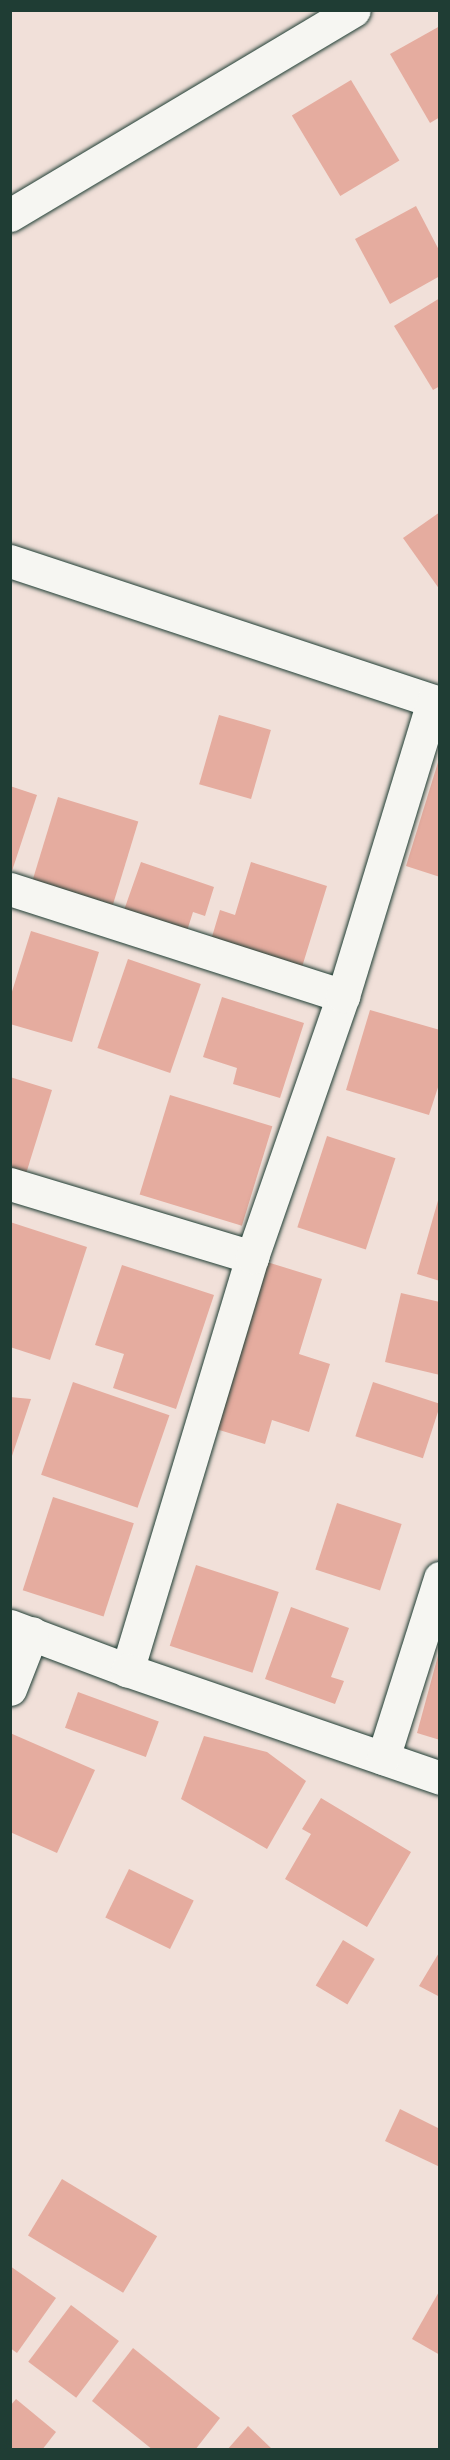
<!DOCTYPE html>
<style>
body{margin:0}
#map{position:relative;width:450px;height:2460px;overflow:hidden;background:#f1e0d9;font-family:"Balsamiq Sans",sans-serif}
div>[style]{position:absolute}
[style*='--x']{left:calc(var(--x)*1px);top:calc(var(--y)*1px);width:calc(var(--w)*1px);rotate:calc(var(--a)*1deg)}
.building>*{inset:0;background:#e5ac9f;transform-origin:0 0}
.roads{filter:drop-shadow(0 0 2px #1f3d34) drop-shadow(0 0 2px #1f3d34)}
.minor>*{height:33px;margin:-16.5px;padding:0 16.5px;transform-origin:16.5px;border-radius:16.5px;background:#f6f6f2}
span{translate:-50% -50%;white-space:nowrap;text-align:center;line-height:1.15;-webkit-text-stroke:4.5px #f6f6f2;paint-order:stroke}
.frame{position:absolute;inset:0;border:12px solid #1f3d34;pointer-events:none}
</style>
<div id="map">
<div class="building">
<i style="clip-path:polygon(440px 26px,440px 117px,430px 123px,390px 54px)"></i>
<i style="left:351px;top:80px;width:94px;height:69px;rotate:59deg"></i>
<i style="clip-path:polygon(416px 206px,440px 252px,440px 276px,390px 304px,355px 239px)"></i>
<i style="clip-path:polygon(440px 298px,440px 386px,433px 390px,394px 326px)"></i>
<i style="clip-path:polygon(440px 512px,440px 590px,403px 538px)"></i>
<i style="left:219px;top:715px;width:54px;height:72px;rotate:16deg"></i>
<i style="clip-path:polygon(439px 759px,440px 759px,440px 877px,406px 866px)"></i>
<i style="clip-path:polygon(10px 786px,37px 795px,11px 874px,10px 874px)"></i>
<i style="left:58px;top:797px;width:84px;height:87px;rotate:17deg"></i>
<i style="clip-path:polygon(141px 862px,214px 887px,205px 916px,193px 912px,186px 934px,123px 913px)"></i>
<i style="clip-path:polygon(251px 862px,327px 886px,302px 967px,211px 940px,220px 910px,235px 915px)"></i>
<i style="clip-path:polygon(31px 931px,99px 952px,72px 1042px,10px 1024px,10px 998px)"></i>
<i style="left:128px;top:959px;width:77px;height:94px;rotate:19deg"></i>
<i style="clip-path:polygon(222px 997px,304px 1023px,280px 1098px,233px 1084px,237px 1068px,203px 1057px)"></i>
<i style="clip-path:polygon(370px 1010px,440px 1030px,440px 1081px,429px 1115px,346px 1090px)"></i>
<i style="clip-path:polygon(10px 1077px,52px 1090px,25px 1177px,10px 1173px)"></i>
<i style="left:170px;top:1095px;width:107px;height:104px;rotate:17deg"></i>
<i style="left:327px;top:1136px;width:72px;height:96px;rotate:18deg"></i>
<i style="clip-path:polygon(439px 1197px,440px 1197px,440px 1281px,417px 1274px)"></i>
<i style="clip-path:polygon(10px 1222px,87px 1247px,50px 1360px,10px 1347px)"></i>
<i style="clip-path:polygon(267px 1262px,322px 1279px,299px 1354px,330px 1364px,309px 1432px,272px 1420px,265px 1444px,216px 1429px)"></i>
<i style="clip-path:polygon(122px 1265px,214px 1295px,176px 1409px,113px 1388px,124px 1354px,95px 1345px)"></i>
<i style="clip-path:polygon(401px 1293px,440px 1302px,440px 1375px,385px 1362px)"></i>
<i style="left:73px;top:1382px;width:102px;height:98px;rotate:19deg"></i>
<i style="left:373px;top:1382px;width:71px;height:57px;rotate:18deg"></i>
<i style="clip-path:polygon(10px 1397px,31px 1399px,11px 1459px,10px 1459px)"></i>
<i style="left:53px;top:1497px;width:85px;height:98px;rotate:18deg"></i>
<i style="left:337px;top:1503px;width:68px;height:70px;rotate:18deg"></i>
<i style="left:196px;top:1565px;width:87px;height:85px;rotate:18deg"></i>
<i style="clip-path:polygon(291px 1607px,349px 1628px,331px 1677px,344px 1681px,335px 1704px,265px 1679px)"></i>
<i style="clip-path:polygon(439px 1652px,440px 1652px,440px 1740px,417px 1733px)"></i>
<i style="left:78px;top:1692px;width:86px;height:38px;rotate:20deg"></i>
<i style="clip-path:polygon(10px 1733px,95px 1770px,57px 1853px,10px 1832px)"></i>
<i style="clip-path:polygon(204px 1736px,267px 1752px,306px 1781px,267px 1849px,181px 1799px)"></i>
<i style="clip-path:polygon(321px 1798px,411px 1852px,367px 1927px,285px 1879px,311px 1834px,302px 1829px)"></i>
<i style="left:129px;top:1869px;width:72px;height:54px;rotate:26deg"></i>
<i style="left:343px;top:1940px;width:37px;height:53px;rotate:31deg"></i>
<i style="clip-path:polygon(440px 1951px,440px 1997px,419px 1986px)"></i>
<i style="clip-path:polygon(400px 2109px,440px 2129px,440px 2167px,385px 2141px)"></i>
<i style="left:62px;top:2179px;width:111px;height:66px;rotate:31deg"></i>
<i style="clip-path:polygon(10px 2266px,56px 2298px,17px 2353px,10px 2348px)"></i>
<i style="clip-path:polygon(440px 2290px,440px 2355px,412px 2339px)"></i>
<i style="left:71px;top:2305px;width:60px;height:71px;rotate:37deg"></i>
<i style="clip-path:polygon(133px 2348px,220px 2418px,195px 2450px,153px 2450px,92px 2401px)"></i>
<i style="clip-path:polygon(16px 2399px,56px 2432px,42px 2450px,10px 2450px,10px 2406px)"></i>
<i style="clip-path:polygon(248px 2426px,273px 2450px,227px 2450px)"></i>
</div>
<div class="roads">
<div class="minor">
<i style="--x:10;--y:215;--w:400;--a:-30.8"></i>
<i style="--x:10;--y:561;--w:453;--a:18.3"></i>
<i style="--x:10;--y:889;--w:350;--a:17.8"></i>
<i style="--x:10;--y:1184;--w:253;--a:16.8"></i>
<i style="--x:252;--y:1257;--w:432;--a:106.8"></i>
<i style="--x:252;--y:1257;--w:276;--a:-70.8"></i>
<i style="--x:343;--y:996;--w:308;--a:-73"></i>
<i style="--x:10;--y:1626;--w:125;--a:20.6"></i>
<i style="--x:127;--y:1670;--w:331;--a:19"></i>
<i style="--x:10;--y:1689;--w:60;--a:-68.6"></i>
<i style="--x:383;--y:1758;--w:189;--a:-72.4"></i>
</div>
</div>
<div class="frame"></div>
</div>
